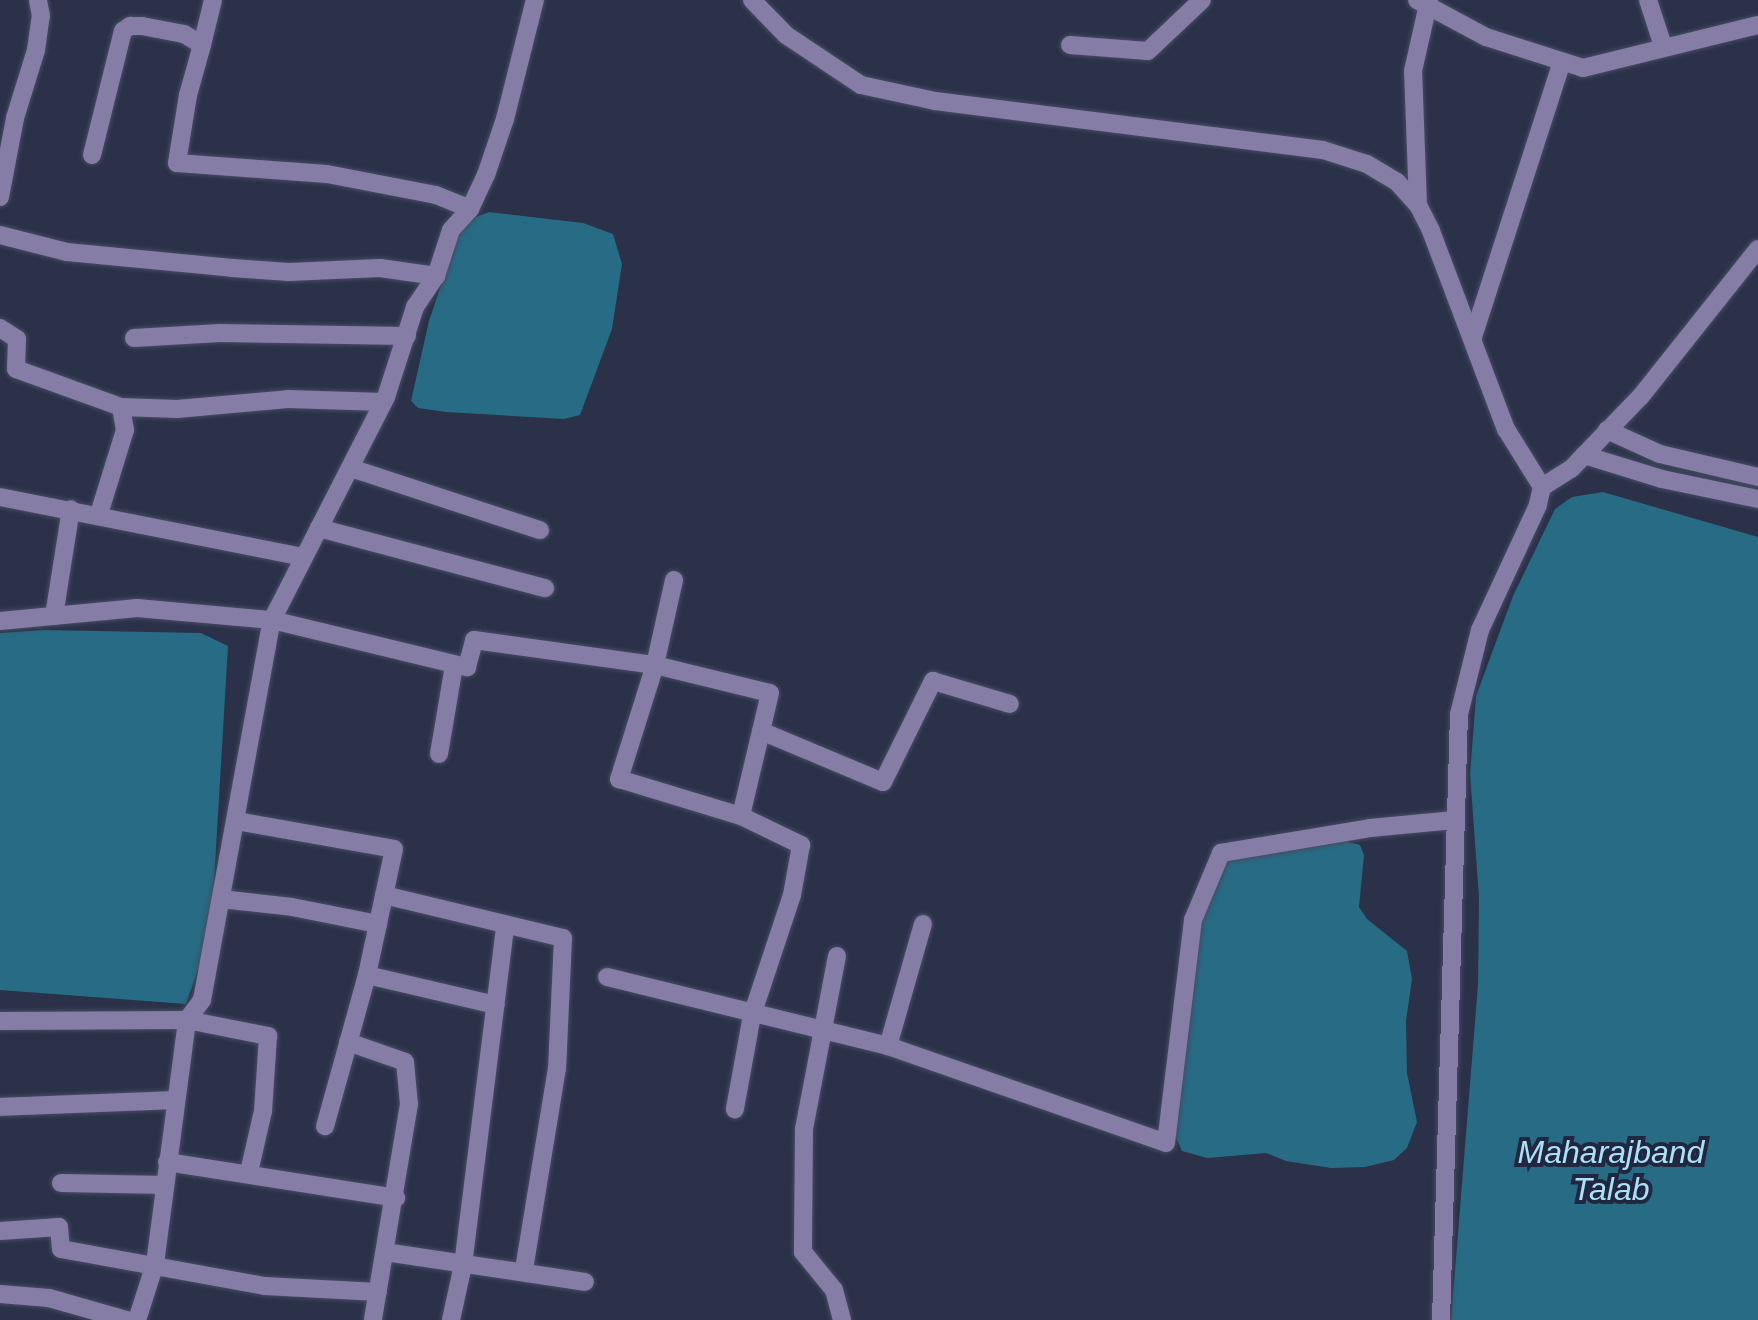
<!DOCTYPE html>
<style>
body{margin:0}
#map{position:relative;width:1758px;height:1320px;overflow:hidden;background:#2a3149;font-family:Arial,sans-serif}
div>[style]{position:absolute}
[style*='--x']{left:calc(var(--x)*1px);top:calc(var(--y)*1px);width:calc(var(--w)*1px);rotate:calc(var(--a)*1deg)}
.water>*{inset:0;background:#286b84}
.roads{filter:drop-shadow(0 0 2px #454c62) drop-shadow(0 0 2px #454c62)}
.minor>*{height:18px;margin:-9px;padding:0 9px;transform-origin:9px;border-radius:9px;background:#857da5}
span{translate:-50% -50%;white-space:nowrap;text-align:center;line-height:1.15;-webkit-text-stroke:8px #20273f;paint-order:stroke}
.water-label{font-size:32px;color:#aae0f8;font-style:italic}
</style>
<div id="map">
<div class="water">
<i style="clip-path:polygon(489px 212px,583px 223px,613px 234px,622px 264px,612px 329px,580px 415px,564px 419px,446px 412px,418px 408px,411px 401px,429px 321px,457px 238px,471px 219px)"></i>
<i style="clip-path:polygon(1603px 492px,1758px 537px,1758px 1320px,1451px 1320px,1478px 985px,1479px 897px,1470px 774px,1476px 696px,1513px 596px,1555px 509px,1572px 497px)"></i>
<i style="clip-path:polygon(45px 630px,201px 633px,228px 646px,211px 933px,186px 1004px,0 990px,0 633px)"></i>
<i style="clip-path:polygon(1330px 837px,1360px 845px,1364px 855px,1359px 907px,1367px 919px,1407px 951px,1412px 979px,1406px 1021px,1407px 1073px,1417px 1122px,1407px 1148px,1394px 1160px,1365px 1167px,1331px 1168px,1286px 1161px,1266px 1153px,1207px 1158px,1182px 1151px,1167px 1117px,1181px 1043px,1188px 1036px,1190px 949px,1202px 899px,1232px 856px)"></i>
</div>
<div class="roads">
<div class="minor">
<i style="--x:752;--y:0;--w:49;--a:45.8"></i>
<i style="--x:786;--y:35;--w:90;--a:33.7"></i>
<i style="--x:861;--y:85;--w:76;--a:12.2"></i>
<i style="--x:935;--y:101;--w:391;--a:7.2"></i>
<i style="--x:1323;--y:150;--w:46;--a:17.7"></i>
<i style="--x:1367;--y:164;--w:35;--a:31"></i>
<i style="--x:1397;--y:182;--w:31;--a:48"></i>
<i style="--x:1418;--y:205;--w:29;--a:63"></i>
<i style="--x:1431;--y:231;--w:212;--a:69.3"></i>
<i style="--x:1506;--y:429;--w:68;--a:58.2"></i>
<i style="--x:1542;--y:487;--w:18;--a:103"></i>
<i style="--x:1538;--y:505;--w:138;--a:114.9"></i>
<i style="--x:1480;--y:630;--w:87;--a:104"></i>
<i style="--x:1459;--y:714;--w:606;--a:91.7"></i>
<i style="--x:1417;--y:0;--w:78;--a:28.2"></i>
<i style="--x:1486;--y:37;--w:102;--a:17.7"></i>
<i style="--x:1583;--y:68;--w:180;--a:-13.8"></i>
<i style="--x:1648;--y:0;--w:48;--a:71.9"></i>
<i style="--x:202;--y:45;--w:52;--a:105.6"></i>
<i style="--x:188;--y:95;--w:69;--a:99.2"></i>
<i style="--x:177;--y:163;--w:150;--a:4.2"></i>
<i style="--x:327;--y:174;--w:111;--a:10.9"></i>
<i style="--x:436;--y:195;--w:37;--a:22"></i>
<i style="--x:1070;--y:45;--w:78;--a:4.4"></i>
<i style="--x:1148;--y:51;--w:74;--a:-43.4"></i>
<i style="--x:92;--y:155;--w:128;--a:-76"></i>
<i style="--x:123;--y:31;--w:9;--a:-36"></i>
<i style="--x:130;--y:26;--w:12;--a:0"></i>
<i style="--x:142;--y:26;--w:43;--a:10.8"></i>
<i style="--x:184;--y:34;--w:21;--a:31"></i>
<i style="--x:202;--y:45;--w:46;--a:-76.3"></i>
<i style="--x:0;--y:197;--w:80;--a:-79.2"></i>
<i style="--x:15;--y:118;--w:71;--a:-72.8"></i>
<i style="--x:36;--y:50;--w:34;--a:-82"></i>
<i style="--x:41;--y:16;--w:16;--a:-101"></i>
<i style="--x:1418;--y:205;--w:134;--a:-92.1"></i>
<i style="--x:1413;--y:71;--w:73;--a:-77.3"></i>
<i style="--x:0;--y:235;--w:69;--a:14.2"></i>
<i style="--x:67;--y:252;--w:166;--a:5.5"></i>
<i style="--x:232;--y:268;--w:57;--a:4"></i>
<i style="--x:289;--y:272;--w:91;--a:-2.5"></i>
<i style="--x:380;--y:268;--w:57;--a:8.1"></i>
<i style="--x:0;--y:328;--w:20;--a:33"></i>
<i style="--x:17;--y:339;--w:30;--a:92"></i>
<i style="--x:16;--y:369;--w:112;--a:19.9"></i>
<i style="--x:121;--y:407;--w:56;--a:2"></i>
<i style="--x:177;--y:409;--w:111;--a:-5.1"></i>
<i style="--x:288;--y:399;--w:95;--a:1.8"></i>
<i style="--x:1473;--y:337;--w:289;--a:-72.1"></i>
<i style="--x:134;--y:338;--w:86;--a:-3.3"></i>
<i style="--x:220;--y:333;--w:187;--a:0.9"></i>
<i style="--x:1607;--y:430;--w:58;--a:24.4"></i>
<i style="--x:1660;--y:454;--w:101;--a:13.2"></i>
<i style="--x:1584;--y:455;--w:82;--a:17.1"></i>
<i style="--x:1662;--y:479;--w:98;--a:11.8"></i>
<i style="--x:351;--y:468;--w:199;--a:18.2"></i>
<i style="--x:1542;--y:487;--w:34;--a:-32"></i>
<i style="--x:1571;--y:469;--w:101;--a:-46.2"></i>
<i style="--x:1641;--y:396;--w:188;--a:-51.5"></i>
<i style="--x:0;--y:497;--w:309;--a:11.2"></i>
<i style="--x:99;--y:514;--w:88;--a:-72.8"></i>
<i style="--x:125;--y:430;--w:23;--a:-100"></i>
<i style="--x:319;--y:528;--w:234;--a:14.9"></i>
<i style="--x:674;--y:580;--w:87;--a:102.6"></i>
<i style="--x:655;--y:665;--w:120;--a:107.5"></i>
<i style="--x:619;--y:779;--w:127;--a:16.9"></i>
<i style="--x:741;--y:816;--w:67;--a:25.8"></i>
<i style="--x:801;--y:845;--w:51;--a:100.2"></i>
<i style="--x:792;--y:895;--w:126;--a:108.4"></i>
<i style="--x:752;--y:1015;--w:96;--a:100.3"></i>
<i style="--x:54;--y:616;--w:108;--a:-81"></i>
<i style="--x:0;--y:621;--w:138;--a:-5.4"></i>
<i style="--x:137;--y:608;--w:136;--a:5.1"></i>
<i style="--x:272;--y:620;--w:201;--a:13.6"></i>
<i style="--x:467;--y:667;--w:28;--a:-75"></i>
<i style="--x:474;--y:640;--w:183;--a:7.9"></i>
<i style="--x:655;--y:665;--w:118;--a:13.7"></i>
<i style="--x:770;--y:693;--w:126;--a:103.3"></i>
<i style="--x:761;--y:731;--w:132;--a:22.7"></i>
<i style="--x:883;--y:782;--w:113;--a:-63.7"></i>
<i style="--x:933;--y:681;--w:80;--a:16.6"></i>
<i style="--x:439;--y:754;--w:90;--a:-80.4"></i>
<i style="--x:236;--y:821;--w:160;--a:10"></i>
<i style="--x:394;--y:849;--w:129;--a:102.1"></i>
<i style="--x:367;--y:975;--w:157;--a:105.5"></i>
<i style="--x:384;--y:895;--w:184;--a:13.5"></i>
<i style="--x:563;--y:938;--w:130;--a:92.6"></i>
<i style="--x:557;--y:1068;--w:205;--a:99.3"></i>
<i style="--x:221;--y:899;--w:71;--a:6.4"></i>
<i style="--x:292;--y:907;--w:88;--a:11.2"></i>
<i style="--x:923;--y:924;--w:127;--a:106"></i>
<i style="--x:888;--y:1046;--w:294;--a:19.2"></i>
<i style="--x:1166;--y:1143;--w:225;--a:-83.1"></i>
<i style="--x:1193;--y:920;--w:73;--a:-67.3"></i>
<i style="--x:1221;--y:853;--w:151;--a:-9.5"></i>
<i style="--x:1370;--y:828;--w:85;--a:-5.4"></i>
<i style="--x:837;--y:956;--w:176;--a:100.8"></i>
<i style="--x:804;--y:1129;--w:123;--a:90.5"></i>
<i style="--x:803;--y:1252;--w:49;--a:50.8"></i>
<i style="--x:834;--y:1290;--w:31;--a:75"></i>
<i style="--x:367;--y:975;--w:132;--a:13.1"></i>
<i style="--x:607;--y:977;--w:289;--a:13.8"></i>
<i style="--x:0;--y:1021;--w:187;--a:-0.3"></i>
<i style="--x:187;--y:1020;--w:25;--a:-53"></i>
<i style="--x:202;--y:1000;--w:386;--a:-79.6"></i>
<i style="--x:272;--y:620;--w:250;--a:-62.9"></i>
<i style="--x:386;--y:397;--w:95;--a:-72.1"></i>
<i style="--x:415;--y:307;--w:37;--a:-56"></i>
<i style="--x:436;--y:276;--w:48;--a:-71.9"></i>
<i style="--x:451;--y:230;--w:28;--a:-48"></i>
<i style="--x:470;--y:209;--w:38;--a:-65"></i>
<i style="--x:486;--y:175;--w:59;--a:-71.3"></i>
<i style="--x:505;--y:119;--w:123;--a:-75.9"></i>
<i style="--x:348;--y:1042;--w:60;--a:19.3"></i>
<i style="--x:405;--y:1062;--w:42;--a:84.6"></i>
<i style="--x:409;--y:1104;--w:219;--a:99.5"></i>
<i style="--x:0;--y:1107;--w:174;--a:-2.3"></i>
<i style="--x:167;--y:1162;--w:232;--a:8.9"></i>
<i style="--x:61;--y:1183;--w:104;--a:1.1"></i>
<i style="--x:0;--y:1231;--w:59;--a:-3.9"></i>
<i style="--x:59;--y:1227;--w:22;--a:85"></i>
<i style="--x:61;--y:1249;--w:207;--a:10.3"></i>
<i style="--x:265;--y:1286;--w:113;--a:3"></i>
<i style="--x:385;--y:1252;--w:202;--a:8.5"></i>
<i style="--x:0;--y:1294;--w:49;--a:4.7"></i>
<i style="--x:49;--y:1298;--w:81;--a:15.8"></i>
<i style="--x:137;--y:1320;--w:59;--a:-72.2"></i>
<i style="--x:155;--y:1264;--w:246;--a:-82.5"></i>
<i style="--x:187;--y:1020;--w:83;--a:11.2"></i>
<i style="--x:268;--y:1036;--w:75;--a:93.8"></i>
<i style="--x:263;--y:1111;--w:63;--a:102.9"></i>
<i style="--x:451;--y:1320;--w:56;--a:-77.7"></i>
<i style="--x:463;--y:1265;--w:341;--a:-82.9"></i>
</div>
</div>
<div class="water-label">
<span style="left:1611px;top:1171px">Maharajband<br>Talab</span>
</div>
</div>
